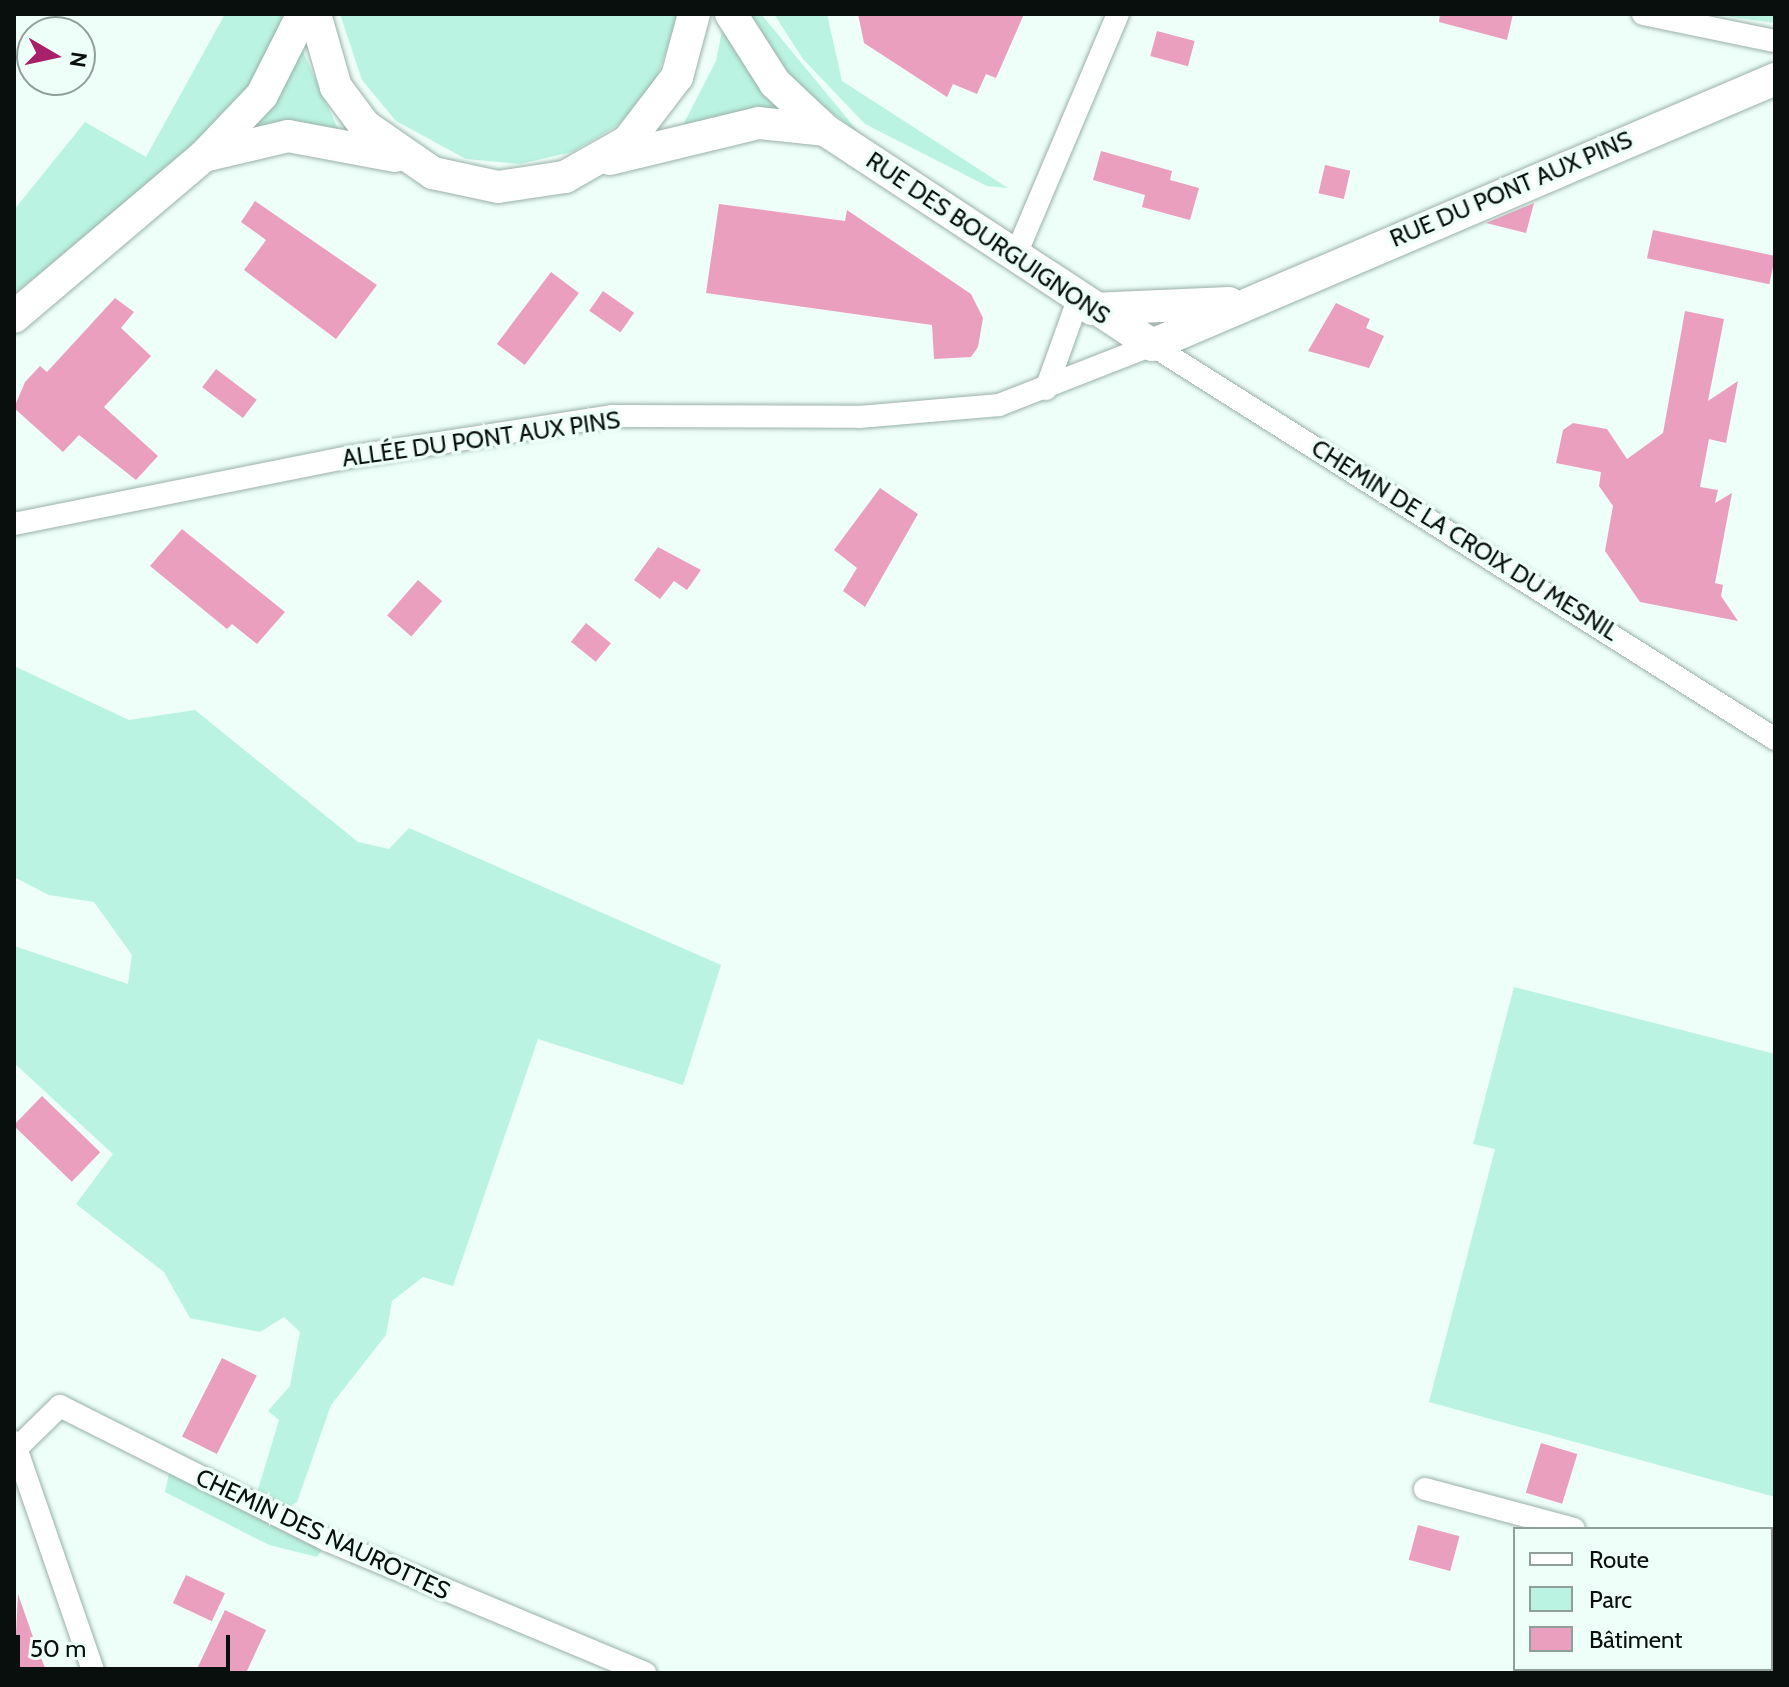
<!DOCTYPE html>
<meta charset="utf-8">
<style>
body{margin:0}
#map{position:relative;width:1789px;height:1687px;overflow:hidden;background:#edfff8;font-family:Cabin,sans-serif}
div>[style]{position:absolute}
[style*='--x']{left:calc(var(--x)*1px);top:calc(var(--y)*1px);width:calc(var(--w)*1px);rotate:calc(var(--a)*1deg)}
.green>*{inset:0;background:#baf3e1}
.building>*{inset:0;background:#eb9fbe;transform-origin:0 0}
.roads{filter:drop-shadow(0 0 2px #9ab0a8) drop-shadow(0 0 2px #9ab0a8)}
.street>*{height:22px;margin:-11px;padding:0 11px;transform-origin:11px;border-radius:11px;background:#fff}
.secondary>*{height:32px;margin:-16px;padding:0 16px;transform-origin:16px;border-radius:16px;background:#fff}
span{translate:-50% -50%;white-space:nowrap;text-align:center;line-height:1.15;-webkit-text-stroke:7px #edfff8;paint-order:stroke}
.street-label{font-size:24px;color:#080f0d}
.frame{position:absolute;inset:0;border:16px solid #080f0d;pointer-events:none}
.legend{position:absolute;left:1513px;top:1527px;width:260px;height:144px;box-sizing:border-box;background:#edfff8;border:2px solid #919f9a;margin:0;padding:10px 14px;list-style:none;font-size:24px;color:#080f0d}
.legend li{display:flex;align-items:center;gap:16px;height:40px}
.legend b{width:40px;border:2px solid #919f9a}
.north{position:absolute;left:16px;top:16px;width:80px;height:80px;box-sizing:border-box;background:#edfff8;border:2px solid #919f9a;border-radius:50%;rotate:99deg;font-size:22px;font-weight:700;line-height:32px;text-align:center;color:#080f0d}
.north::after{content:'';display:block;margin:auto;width:28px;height:36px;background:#a72069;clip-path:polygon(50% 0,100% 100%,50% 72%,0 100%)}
.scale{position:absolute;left:16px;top:1635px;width:214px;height:36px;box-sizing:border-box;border:4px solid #080f0d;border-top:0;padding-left:10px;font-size:24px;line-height:28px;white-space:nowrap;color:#080f0d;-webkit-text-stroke:6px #edfff8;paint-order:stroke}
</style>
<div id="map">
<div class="green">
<i style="clip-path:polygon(225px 14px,283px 14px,267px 66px,199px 144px,14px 294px,14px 210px,85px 122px,146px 157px)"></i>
<i style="clip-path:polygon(340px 14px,679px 14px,654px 85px,618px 125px,572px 152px,520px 164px,466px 159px,396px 121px,362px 80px)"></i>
<i style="clip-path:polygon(743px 14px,761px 14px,860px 134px,793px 83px)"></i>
<i style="clip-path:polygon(774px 14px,827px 14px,842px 81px,1008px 188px,987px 186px,865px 124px,803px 59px)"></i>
<i style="clip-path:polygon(1726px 14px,1775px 14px,1775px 23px,1731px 17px)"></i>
<i style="clip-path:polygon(724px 21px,795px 115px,683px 125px,716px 61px)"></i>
<i style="clip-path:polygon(300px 45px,339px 131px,238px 138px)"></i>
<i style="clip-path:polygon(14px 666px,129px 720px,195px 710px,358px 842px,389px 849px,409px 828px,721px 965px,683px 1085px,538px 1039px,453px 1286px,423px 1277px,392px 1301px,386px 1335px,331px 1405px,297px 1502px,269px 1519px,322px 1550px,317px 1557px,269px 1545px,165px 1492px,169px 1474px,187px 1468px,257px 1493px,279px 1420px,268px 1411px,290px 1386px,300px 1332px,284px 1317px,260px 1332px,190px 1318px,164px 1272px,76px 1204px,113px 1154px,14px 1063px,14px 946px,128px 984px,132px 955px,94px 902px,49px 895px,14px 877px)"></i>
<i style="clip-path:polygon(1514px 987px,1775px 1054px,1775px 1497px,1429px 1402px,1495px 1149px,1473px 1144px)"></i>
</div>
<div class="building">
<i style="clip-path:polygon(858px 14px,1024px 14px,996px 78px,986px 74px,977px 94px,953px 84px,947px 97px,864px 43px)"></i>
<i style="clip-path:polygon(1440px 14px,1513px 14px,1507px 40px,1439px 22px)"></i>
<i style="left:1157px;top:31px;width:39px;height:26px;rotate:15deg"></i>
<i style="clip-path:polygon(1101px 151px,1172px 171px,1170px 180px,1199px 188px,1190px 220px,1142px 207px,1145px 195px,1093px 180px)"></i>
<i style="left:1325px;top:165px;width:26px;height:29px;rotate:13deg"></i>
<i style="clip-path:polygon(255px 201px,377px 285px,336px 339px,244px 270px,266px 240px,241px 222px)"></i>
<i style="clip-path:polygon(1534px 203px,1526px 233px,1486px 223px)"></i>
<i style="clip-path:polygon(719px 204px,845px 221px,847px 210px,971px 294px,983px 318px,978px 347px,971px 357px,934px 359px,932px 325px,706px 293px)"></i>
<i style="left:1653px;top:230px;width:125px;height:29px;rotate:12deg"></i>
<i style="left:551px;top:272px;width:35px;height:90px;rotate:37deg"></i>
<i style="left:603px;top:291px;width:38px;height:24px;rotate:35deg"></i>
<i style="clip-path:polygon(115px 298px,134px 312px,121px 328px,151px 356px,104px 407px,158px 456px,136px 480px,79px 435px,63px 452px,14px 408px,25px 382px,40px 366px,47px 372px)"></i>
<i style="clip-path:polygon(1336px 303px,1370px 319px,1366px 328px,1384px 336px,1369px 368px,1308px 351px)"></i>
<i style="clip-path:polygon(1685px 311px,1724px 319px,1708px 401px,1738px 381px,1726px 443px,1709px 439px,1700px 487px,1718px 490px,1715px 503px,1732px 493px,1715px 583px,1723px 585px,1721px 596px,1738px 621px,1640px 602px,1605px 551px,1613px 506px,1599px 486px,1601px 472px,1556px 463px,1563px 430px,1573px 423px,1607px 429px,1627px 459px,1663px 433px)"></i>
<i style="left:216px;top:369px;width:51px;height:23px;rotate:37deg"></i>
<i style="clip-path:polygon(880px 488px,918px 514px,865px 607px,843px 591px,857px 568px,834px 550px)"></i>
<i style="clip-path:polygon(182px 529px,285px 612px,257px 644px,232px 624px,227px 629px,150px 566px)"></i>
<i style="clip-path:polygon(658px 547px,701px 570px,687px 590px,674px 581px,660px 599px,634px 580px)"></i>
<i style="left:418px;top:580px;width:32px;height:47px;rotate:41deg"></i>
<i style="left:586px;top:623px;width:32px;height:24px;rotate:39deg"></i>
<i style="left:42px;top:1096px;width:81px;height:41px;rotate:44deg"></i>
<i style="left:222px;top:1358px;width:39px;height:88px;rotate:27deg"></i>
<i style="left:1541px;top:1443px;width:38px;height:52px;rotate:17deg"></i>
<i style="left:1418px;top:1525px;width:43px;height:36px;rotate:15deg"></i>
<i style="left:186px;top:1575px;width:43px;height:31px;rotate:25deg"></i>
<i style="clip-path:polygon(18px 1594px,33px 1637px,47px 1673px,14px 1673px)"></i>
<i style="clip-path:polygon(225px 1610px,266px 1630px,246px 1673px,195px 1673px)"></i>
</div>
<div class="roads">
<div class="street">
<i style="--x:1643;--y:14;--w:135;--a:11.6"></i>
<i style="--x:1014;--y:259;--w:266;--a:-67"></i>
<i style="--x:1046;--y:389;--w:95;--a:-70.2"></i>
<i style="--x:14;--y:524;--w:343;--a:-11.3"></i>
<i style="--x:350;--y:457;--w:265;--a:-8.9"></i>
<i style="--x:612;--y:416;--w:247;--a:0.2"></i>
<i style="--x:859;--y:417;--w:141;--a:-4.9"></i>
<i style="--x:999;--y:405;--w:164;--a:-21.4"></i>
<i style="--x:1152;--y:345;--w:737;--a:32.31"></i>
<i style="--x:14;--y:1442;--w:244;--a:70.9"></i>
<i style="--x:14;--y:1451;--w:64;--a:-44.4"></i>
<i style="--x:60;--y:1406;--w:299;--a:26.7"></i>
<i style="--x:327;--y:1540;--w:345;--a:22.7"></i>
<i style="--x:1425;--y:1489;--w:154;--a:15"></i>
<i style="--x:1771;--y:1582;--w:4;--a:14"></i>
</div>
<div class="secondary">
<i style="--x:315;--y:14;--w:76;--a:74"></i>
<i style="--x:336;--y:87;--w:49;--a:53.4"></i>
<i style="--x:365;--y:126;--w:83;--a:34.7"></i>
<i style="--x:433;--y:173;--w:66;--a:12.2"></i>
<i style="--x:498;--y:187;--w:68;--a:-8.5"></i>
<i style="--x:565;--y:177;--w:73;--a:-29.7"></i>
<i style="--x:628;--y:141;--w:81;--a:-52.6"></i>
<i style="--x:677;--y:77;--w:65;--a:-74.9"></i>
<i style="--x:731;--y:14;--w:82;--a:57.5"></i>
<i style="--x:775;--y:83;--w:69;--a:43.2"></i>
<i style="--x:825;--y:130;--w:391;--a:33.3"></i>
<i style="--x:1152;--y:345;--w:677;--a:-23.12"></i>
<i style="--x:204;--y:156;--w:86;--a:-13.4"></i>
<i style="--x:288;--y:136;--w:109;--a:10.6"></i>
<i style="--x:610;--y:159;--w:153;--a:-13.6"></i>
<i style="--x:759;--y:123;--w:66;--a:6.1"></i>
<i style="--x:1092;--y:309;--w:137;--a:-2.5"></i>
<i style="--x:14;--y:317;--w:249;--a:-40.3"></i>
<i style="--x:204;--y:156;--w:84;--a:-46.4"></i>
<i style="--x:262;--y:95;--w:91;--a:-63.2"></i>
</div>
</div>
<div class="street-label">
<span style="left:1511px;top:189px;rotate:-23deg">RUE DU PONT AUX PINS</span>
<span style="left:988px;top:238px;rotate:34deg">RUE DES BOURGUIGNONS</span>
<span style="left:481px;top:439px;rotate:-8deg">ALLÉE DU PONT AUX PINS</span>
<span style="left:1465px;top:540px;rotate:32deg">CHEMIN DE LA CROIX DU MESNIL</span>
<span style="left:323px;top:1534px;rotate:25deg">CHEMIN DES NAUROTTES</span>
</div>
<div class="frame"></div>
<ul class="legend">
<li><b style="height:10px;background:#fff"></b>Route</li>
<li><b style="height:22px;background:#baf3e1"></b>Parc</li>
<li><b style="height:22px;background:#eb9fbe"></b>Bâtiment</li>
</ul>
<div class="north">N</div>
<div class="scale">50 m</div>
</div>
